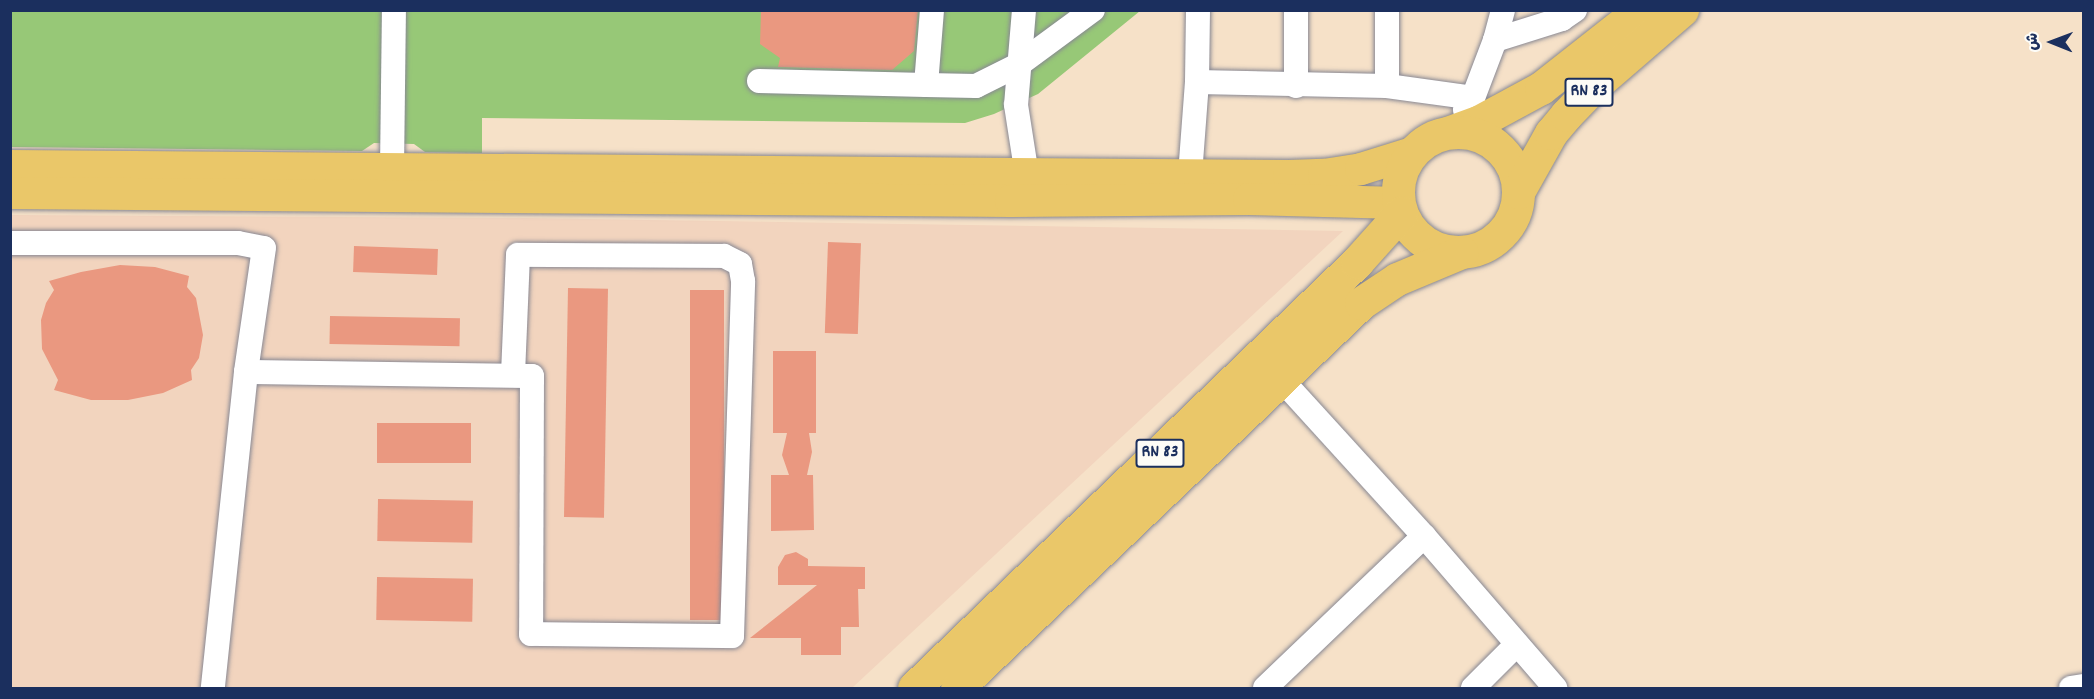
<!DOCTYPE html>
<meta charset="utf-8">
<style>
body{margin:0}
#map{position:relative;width:2094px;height:699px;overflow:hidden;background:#f6e1c8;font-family:Dekko,"Playpen Sans Arabic",sans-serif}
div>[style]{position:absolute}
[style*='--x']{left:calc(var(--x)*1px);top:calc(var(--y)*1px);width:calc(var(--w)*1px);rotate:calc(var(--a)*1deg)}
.built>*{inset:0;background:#f2d4be}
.green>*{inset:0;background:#97c877}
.building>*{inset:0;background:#ea9880;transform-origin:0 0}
.roads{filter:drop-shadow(0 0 2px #888893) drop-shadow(0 0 2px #888893)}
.minor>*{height:24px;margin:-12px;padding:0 12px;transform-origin:12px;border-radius:12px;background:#fff}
.major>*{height:32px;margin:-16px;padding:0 16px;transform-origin:16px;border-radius:16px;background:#eac769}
.highway>*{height:33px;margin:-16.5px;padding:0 16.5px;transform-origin:16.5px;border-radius:16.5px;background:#eac769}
.highway>.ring{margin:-16.5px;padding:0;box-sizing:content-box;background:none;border:33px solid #eac769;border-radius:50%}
span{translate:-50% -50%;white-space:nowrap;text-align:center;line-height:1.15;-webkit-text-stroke:4.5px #fdfcf7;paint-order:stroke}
.shield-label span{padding:2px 4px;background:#fdfcf7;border:2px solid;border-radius:4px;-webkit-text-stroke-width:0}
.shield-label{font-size:18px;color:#1b2f5e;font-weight:700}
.frame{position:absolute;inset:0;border:12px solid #1b2f5e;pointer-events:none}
.north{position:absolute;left:2022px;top:12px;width:60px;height:60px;-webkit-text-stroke:4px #fdfcf7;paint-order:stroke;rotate:271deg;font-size:16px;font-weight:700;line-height:24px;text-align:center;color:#1b2f5e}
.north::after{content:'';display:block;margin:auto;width:21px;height:27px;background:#1b2f5e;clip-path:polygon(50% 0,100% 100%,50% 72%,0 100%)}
</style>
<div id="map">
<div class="built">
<i style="clip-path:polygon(11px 215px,524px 218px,1343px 231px,852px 688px,11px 688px)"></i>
</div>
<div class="green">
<i style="clip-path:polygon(11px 11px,1140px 11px,1038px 94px,994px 114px,965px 123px,482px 118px,482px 153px,425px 152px,414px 144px,374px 143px,362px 151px,11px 147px)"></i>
</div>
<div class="building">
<i style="clip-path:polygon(761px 10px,918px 10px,914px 51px,892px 70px,778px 67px,780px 58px,760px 44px)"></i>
<i style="left:828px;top:242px;width:33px;height:91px;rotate:2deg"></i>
<i style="left:354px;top:246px;width:84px;height:26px;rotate:2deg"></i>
<i style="clip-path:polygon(120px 265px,155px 267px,189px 276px,187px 287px,196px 298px,203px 335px,199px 358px,191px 370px,192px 380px,163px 393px,128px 400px,91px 400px,54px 390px,58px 380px,42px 349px,41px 320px,46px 303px,54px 290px,49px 281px,81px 272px)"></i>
<i style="left:568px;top:288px;width:40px;height:229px;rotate:1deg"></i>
<i style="left:690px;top:290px;width:34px;height:330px"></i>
<i style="left:330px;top:316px;width:130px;height:28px;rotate:1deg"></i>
<i style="clip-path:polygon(773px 351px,816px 351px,816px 433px,809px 433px,812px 452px,807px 475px,813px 475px,814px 530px,771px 531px,771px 475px,789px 475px,782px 455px,787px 433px,773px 433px)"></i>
<i style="left:377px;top:423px;width:94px;height:40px"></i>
<i style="left:378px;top:499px;width:95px;height:42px;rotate:1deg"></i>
<i style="clip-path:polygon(796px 552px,808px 559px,808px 566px,865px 567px,865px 589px,858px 589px,859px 627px,841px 627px,841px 655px,801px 655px,801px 638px,750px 638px,817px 585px,778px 585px,778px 567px,785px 555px)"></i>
<i style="left:377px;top:577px;width:96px;height:43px;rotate:1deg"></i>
</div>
<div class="roads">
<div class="minor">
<i style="--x:932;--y:10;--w:75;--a:94.6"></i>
<i style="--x:926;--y:85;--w:50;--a:1.1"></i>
<i style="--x:976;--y:86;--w:47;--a:-26.6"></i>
<i style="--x:1018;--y:65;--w:93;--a:-36.3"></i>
<i style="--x:1024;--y:10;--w:95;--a:94.8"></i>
<i style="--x:1016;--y:105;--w:71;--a:81.1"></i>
<i style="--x:1387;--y:10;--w:76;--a:90"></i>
<i style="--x:1495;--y:40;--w:70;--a:-17.4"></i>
<i style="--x:1562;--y:19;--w:16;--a:-35"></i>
<i style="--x:759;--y:81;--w:167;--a:1.4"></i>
<i style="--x:1197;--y:82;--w:190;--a:1.2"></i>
<i style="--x:1387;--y:86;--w:87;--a:7.9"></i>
<i style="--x:1296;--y:86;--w:76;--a:-90"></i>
<i style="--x:1465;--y:110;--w:14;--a:-56"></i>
<i style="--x:1473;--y:98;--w:62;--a:-69.2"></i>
<i style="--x:1495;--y:40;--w:31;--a:-75"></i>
<i style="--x:392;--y:169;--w:159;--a:-89.3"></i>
<i style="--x:1190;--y:175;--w:93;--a:-85.7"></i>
<i style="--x:1197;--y:82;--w:72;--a:-89.2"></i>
<i style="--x:10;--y:243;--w:228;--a:0"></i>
<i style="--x:238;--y:243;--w:26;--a:11"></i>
<i style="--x:264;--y:248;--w:125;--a:98.3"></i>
<i style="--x:246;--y:372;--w:318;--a:96"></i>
<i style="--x:246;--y:372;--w:286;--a:0.8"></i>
<i style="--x:532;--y:376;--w:258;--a:90.2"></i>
<i style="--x:531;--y:634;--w:201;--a:0.6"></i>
<i style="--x:732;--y:636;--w:355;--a:-88.2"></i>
<i style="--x:743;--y:281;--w:17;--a:-100"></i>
<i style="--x:740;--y:264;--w:18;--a:-153"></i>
<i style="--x:724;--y:256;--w:206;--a:-179.7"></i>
<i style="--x:518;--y:255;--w:120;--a:92.4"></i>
<i style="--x:1280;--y:378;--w:214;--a:47.7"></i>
<i style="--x:1424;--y:536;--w:201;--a:49.2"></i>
<i style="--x:1265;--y:688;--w:220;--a:-43.7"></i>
<i style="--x:1473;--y:688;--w:62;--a:-45"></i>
<i style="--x:2071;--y:688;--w:13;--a:-9"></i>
</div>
<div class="major">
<i style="--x:10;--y:166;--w:1279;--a:0.45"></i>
<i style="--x:1289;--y:176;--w:35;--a:-2"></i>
<i style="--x:1324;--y:175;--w:37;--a:-9"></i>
<i style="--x:1361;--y:169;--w:53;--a:-17.4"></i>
<i style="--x:10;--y:193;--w:1001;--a:0.46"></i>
<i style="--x:1011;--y:201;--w:238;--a:-0.5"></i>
<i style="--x:1249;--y:199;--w:150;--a:1.5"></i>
</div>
<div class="highway">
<i style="--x:1450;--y:132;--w:30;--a:-20"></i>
<i style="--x:1478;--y:122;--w:72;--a:-28.4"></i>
<i style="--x:1541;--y:88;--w:126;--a:-38.2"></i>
<i class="ring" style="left:1398px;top:132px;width:87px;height:87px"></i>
<i style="--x:1518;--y:192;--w:68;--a:-60.8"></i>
<i style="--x:1551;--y:133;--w:23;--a:-50"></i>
<i style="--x:1566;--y:115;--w:42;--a:-46"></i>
<i style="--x:1595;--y:85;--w:115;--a:-40.8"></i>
<i style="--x:914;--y:688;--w:615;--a:-43.88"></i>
<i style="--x:1357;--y:262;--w:66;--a:-48.1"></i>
<i style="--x:957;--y:688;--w:558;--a:-43.62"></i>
<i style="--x:1361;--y:303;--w:43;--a:-33.7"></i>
<i style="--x:1397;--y:279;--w:70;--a:-22.6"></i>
</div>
</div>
<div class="shield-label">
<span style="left:1589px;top:92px">RN 83</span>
<span style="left:1160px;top:453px">RN 83</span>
</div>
<div class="frame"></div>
<div class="north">ش</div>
</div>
